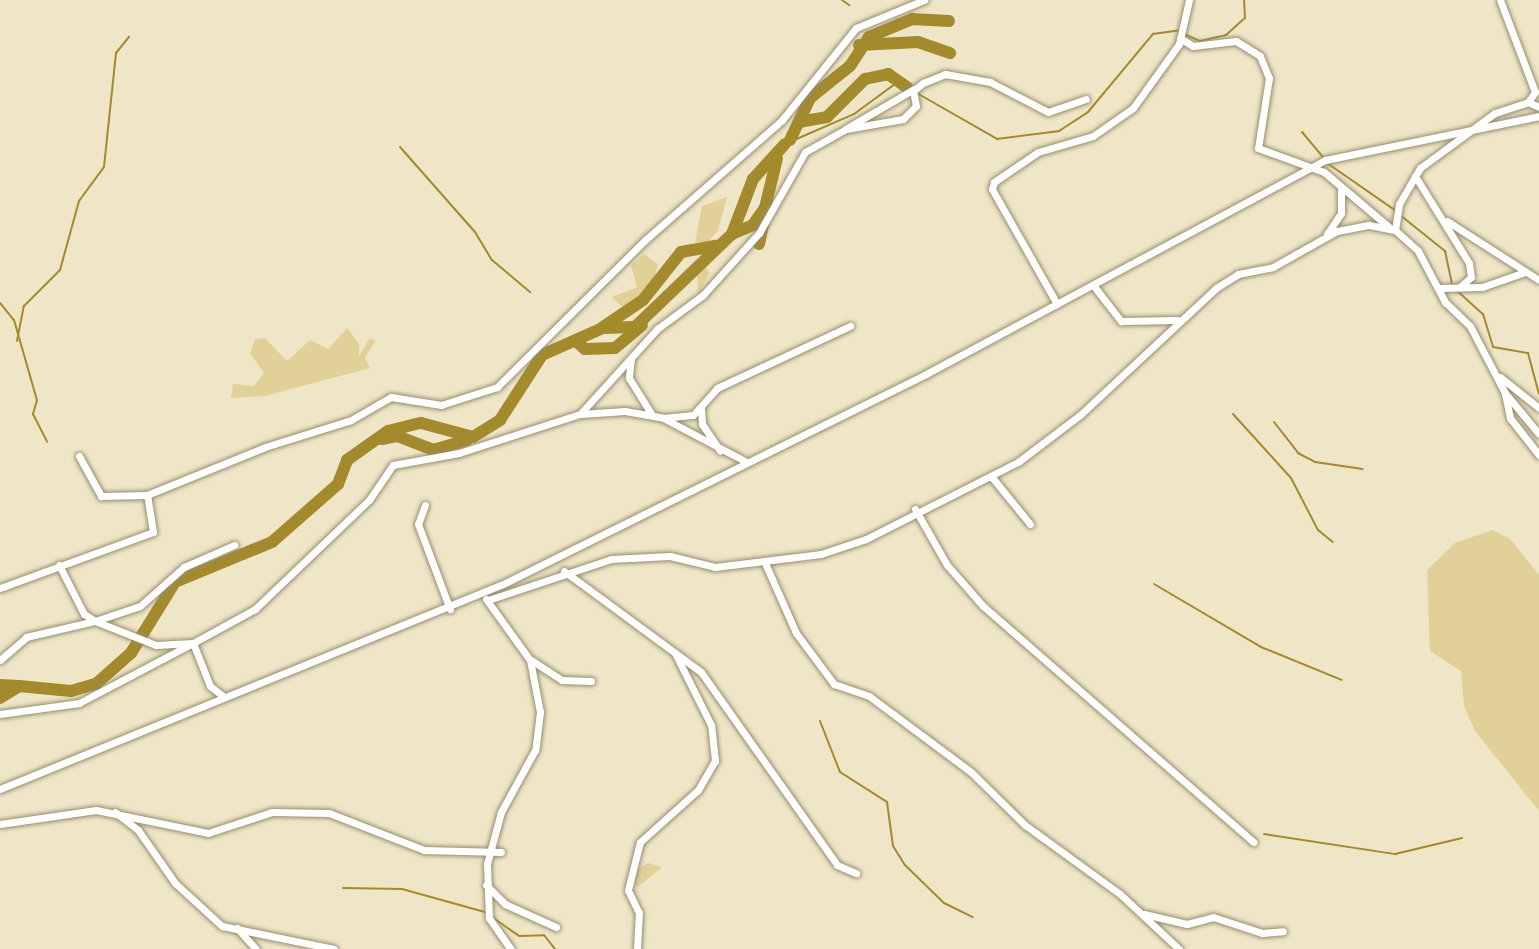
<!DOCTYPE html>
<style>
body{margin:0}
#map{position:relative;width:1539px;height:949px;overflow:hidden;background:#efe6c7;font-family:"Nunito Sans",sans-serif}
div>[style]{position:absolute}
[style*='--x']{left:calc(var(--x)*1px);top:calc(var(--y)*1px);width:calc(var(--w)*1px);rotate:calc(var(--a)*1deg)}
.green>*{inset:0;background:#e1d199}
.stream>*{height:2px;margin:-1px;padding:0 1px;transform-origin:1px;border-radius:1px;background:#a38a2d}
.river>*{height:12px;margin:-6px;padding:0 6px;transform-origin:6px;border-radius:6px;background:#a38a2d}
.roads{filter:drop-shadow(0 0 2px #968d70) drop-shadow(0 0 2px #968d70)}
.minor>*{height:7px;margin:-3.5px;padding:0 3.5px;transform-origin:3.5px;border-radius:3.5px;background:#fff}
span{translate:-50% -50%;white-space:nowrap;text-align:center;line-height:1.15;-webkit-text-stroke:5px #fdf3d4;paint-order:stroke}
</style>
<div id="map">
<div class="green">
<i style="clip-path:polygon(727px 197px,718px 231px,707px 243px,695px 242px,702px 206px)"></i>
<i style="clip-path:polygon(644px 254px,658px 264px,653px 284px,636px 304px,621px 306px,612px 297px,637px 287px,631px 265px)"></i>
<i style="clip-path:polygon(703px 263px,710px 273px,698px 293px,697px 271px)"></i>
<i style="clip-path:polygon(347px 328px,359px 344px,359px 356px,369px 339px,376px 340px,365px 358px,370px 368px,265px 396px,231px 398px,233px 384px,254px 386px,264px 373px,250px 353px,255px 339px,265px 338px,287px 361px,310px 340px,328px 349px)"></i>
<i style="clip-path:polygon(1492px 530px,1510px 539px,1539px 575px,1539px 811px,1475px 731px,1464px 706px,1461px 671px,1430px 651px,1427px 570px,1455px 543px)"></i>
<i style="clip-path:polygon(648px 863px,662px 867px,638px 887px,631px 882px,635px 871px)"></i>
</div>
<div class="stream">
<i style="--x:842;--y:0;--w:9;--a:36"></i>
<i style="--x:1184;--y:34;--w:17;--a:24"></i>
<i style="--x:1200;--y:41;--w:27;--a:-13"></i>
<i style="--x:1226;--y:35;--w:25;--a:-42"></i>
<i style="--x:1245;--y:18;--w:18;--a:-93"></i>
<i style="--x:915;--y:92;--w:95;--a:29.8"></i>
<i style="--x:997;--y:139;--w:63;--a:-7.4"></i>
<i style="--x:1059;--y:131;--w:35;--a:-33"></i>
<i style="--x:1088;--y:112;--w:102;--a:-50.2"></i>
<i style="--x:1153;--y:34;--w:27;--a:-8"></i>
<i style="--x:1302;--y:132;--w:34;--a:50"></i>
<i style="--x:785;--y:144;--w:75;--a:-23.5"></i>
<i style="--x:854;--y:114;--w:51;--a:-36.2"></i>
<i style="--x:895;--y:84;--w:14;--a:17"></i>
<i style="--x:400;--y:147;--w:113;--a:48.6"></i>
<i style="--x:475;--y:232;--w:33;--a:59"></i>
<i style="--x:492;--y:260;--w:50;--a:40.1"></i>
<i style="--x:1327;--y:163;--w:84;--a:34.8"></i>
<i style="--x:1400;--y:215;--w:58;--a:38.7"></i>
<i style="--x:1445;--y:251;--w:35;--a:78"></i>
<i style="--x:1455;--y:289;--w:38;--a:42"></i>
<i style="--x:1483;--y:314;--w:34;--a:73"></i>
<i style="--x:1493;--y:347;--w:36;--a:10"></i>
<i style="--x:1528;--y:353;--w:42;--a:75"></i>
<i style="--x:0;--y:303;--w:22;--a:51"></i>
<i style="--x:14;--y:320;--w:83;--a:74"></i>
<i style="--x:37;--y:400;--w:15;--a:106"></i>
<i style="--x:33;--y:414;--w:31;--a:63"></i>
<i style="--x:17;--y:341;--w:36;--a:-79"></i>
<i style="--x:24;--y:306;--w:51;--a:-45"></i>
<i style="--x:60;--y:270;--w:72;--a:-74.6"></i>
<i style="--x:79;--y:201;--w:42;--a:-53.7"></i>
<i style="--x:104;--y:167;--w:115;--a:-84"></i>
<i style="--x:116;--y:53;--w:21;--a:-51"></i>
<i style="--x:1233;--y:414;--w:86;--a:47.8"></i>
<i style="--x:1291;--y:478;--w:59;--a:62.6"></i>
<i style="--x:1318;--y:530;--w:19;--a:39"></i>
<i style="--x:1274;--y:422;--w:39;--a:52"></i>
<i style="--x:1298;--y:453;--w:19;--a:28"></i>
<i style="--x:1315;--y:462;--w:48;--a:8.5"></i>
<i style="--x:1154;--y:584;--w:124;--a:30.5"></i>
<i style="--x:1261;--y:647;--w:87;--a:22.2"></i>
<i style="--x:820;--y:721;--w:55;--a:68.6"></i>
<i style="--x:840;--y:772;--w:56;--a:32.6"></i>
<i style="--x:887;--y:802;--w:44;--a:82.2"></i>
<i style="--x:893;--y:846;--w:22;--a:58"></i>
<i style="--x:905;--y:865;--w:54;--a:44.3"></i>
<i style="--x:944;--y:903;--w:32;--a:26"></i>
<i style="--x:1264;--y:834;--w:133;--a:8.7"></i>
<i style="--x:1395;--y:854;--w:69;--a:-13.4"></i>
<i style="--x:343;--y:888;--w:59;--a:1"></i>
<i style="--x:402;--y:889;--w:86;--a:15.5"></i>
<i style="--x:492;--y:917;--w:33;--a:35"></i>
<i style="--x:519;--y:936;--w:25;--a:-2"></i>
<i style="--x:544;--y:935;--w:18;--a:52"></i>
</div>
<div class="river">
<i style="--x:859;--y:45;--w:59;--a:-2.9"></i>
<i style="--x:918;--y:42;--w:34;--a:19"></i>
<i style="--x:799;--y:122;--w:28;--a:-10"></i>
<i style="--x:827;--y:117;--w:54;--a:-45"></i>
<i style="--x:865;--y:79;--w:24;--a:-12"></i>
<i style="--x:888;--y:74;--w:24;--a:35"></i>
<i style="--x:790;--y:140;--w:47;--a:-64.5"></i>
<i style="--x:810;--y:98;--w:51;--a:-38.7"></i>
<i style="--x:850;--y:66;--w:35;--a:-57"></i>
<i style="--x:869;--y:37;--w:47;--a:-22.7"></i>
<i style="--x:912;--y:19;--w:37;--a:3"></i>
<i style="--x:732;--y:234;--w:23;--a:-23"></i>
<i style="--x:753;--y:225;--w:21;--a:-55"></i>
<i style="--x:765;--y:208;--w:51;--a:-76.5"></i>
<i style="--x:759;--y:244;--w:33;--a:-78"></i>
<i style="--x:603;--y:327;--w:48;--a:-34"></i>
<i style="--x:643;--y:300;--w:61;--a:-51.6"></i>
<i style="--x:681;--y:252;--w:36;--a:-10"></i>
<i style="--x:576;--y:341;--w:12;--a:42"></i>
<i style="--x:585;--y:349;--w:30;--a:-2"></i>
<i style="--x:615;--y:348;--w:35;--a:-40"></i>
<i style="--x:382;--y:439;--w:15;--a:-11"></i>
<i style="--x:397;--y:436;--w:39;--a:21"></i>
<i style="--x:433;--y:450;--w:35;--a:-16"></i>
<i style="--x:0;--y:685;--w:19;--a:3"></i>
<i style="--x:0;--y:698;--w:22;--a:-32"></i>
<i style="--x:19;--y:686;--w:52;--a:5.5"></i>
<i style="--x:71;--y:691;--w:26;--a:-16"></i>
<i style="--x:96;--y:684;--w:47;--a:-41.5"></i>
<i style="--x:131;--y:653;--w:84;--a:-58.2"></i>
<i style="--x:175;--y:582;--w:105;--a:-22.4"></i>
<i style="--x:272;--y:542;--w:88;--a:-41.3"></i>
<i style="--x:338;--y:484;--w:26;--a:-69"></i>
<i style="--x:347;--y:460;--w:50;--a:-35.3"></i>
<i style="--x:388;--y:431;--w:34;--a:-14"></i>
<i style="--x:421;--y:423;--w:54;--a:15.1"></i>
<i style="--x:473;--y:437;--w:32;--a:-32"></i>
<i style="--x:500;--y:420;--w:77;--a:-57.1"></i>
<i style="--x:542;--y:355;--w:67;--a:-23.9"></i>
<i style="--x:603;--y:328;--w:32;--a:-2"></i>
<i style="--x:635;--y:327;--w:134;--a:-43.8"></i>
<i style="--x:732;--y:234;--w:59;--a:-69.1"></i>
<i style="--x:753;--y:179;--w:47;--a:-47.6"></i>
</div>
<div class="roads">
<div class="minor">
<i style="--x:1180;--y:38;--w:15;--a:32"></i>
<i style="--x:1193;--y:46;--w:43;--a:-6.6"></i>
<i style="--x:1236;--y:41;--w:28;--a:32"></i>
<i style="--x:1260;--y:56;--w:24;--a:68"></i>
<i style="--x:1269;--y:78;--w:71;--a:98.9"></i>
<i style="--x:1258;--y:148;--w:70;--a:20"></i>
<i style="--x:1324;--y:172;--w:87;--a:40.3"></i>
<i style="--x:1528;--y:102;--w:12;--a:24"></i>
<i style="--x:847;--y:128;--w:78;--a:-30.2"></i>
<i style="--x:1415;--y:176;--w:102;--a:58.2"></i>
<i style="--x:1469;--y:263;--w:14;--a:82"></i>
<i style="--x:1471;--y:277;--w:15;--a:138"></i>
<i style="--x:1447;--y:221;--w:109;--a:32.7"></i>
<i style="--x:1395;--y:230;--w:31;--a:42"></i>
<i style="--x:1418;--y:251;--w:58;--a:62.1"></i>
<i style="--x:1445;--y:302;--w:35;--a:44"></i>
<i style="--x:1470;--y:326;--w:76;--a:62.4"></i>
<i style="--x:1505;--y:393;--w:53;--a:50.3"></i>
<i style="--x:1327;--y:234;--w:25;--a:-56"></i>
<i style="--x:1341;--y:213;--w:25;--a:-90"></i>
<i style="--x:1093;--y:285;--w:46;--a:52.1"></i>
<i style="--x:1121;--y:321;--w:56;--a:-1"></i>
<i style="--x:1438;--y:288;--w:44;--a:-1.3"></i>
<i style="--x:1482;--y:287;--w:46;--a:-19.2"></i>
<i style="--x:1057;--y:304;--w:132;--a:-119.5"></i>
<i style="--x:992;--y:189;--w:7;--a:-74"></i>
<i style="--x:994;--y:182;--w:53;--a:-34.3"></i>
<i style="--x:1038;--y:152;--w:57;--a:-16.2"></i>
<i style="--x:1093;--y:136;--w:49;--a:-35"></i>
<i style="--x:1133;--y:108;--w:79;--a:-54.3"></i>
<i style="--x:1179;--y:44;--w:45;--a:-77.2"></i>
<i style="--x:631;--y:358;--w:20;--a:96"></i>
<i style="--x:629;--y:378;--w:44;--a:58.1"></i>
<i style="--x:1500;--y:377;--w:50;--a:38.5"></i>
<i style="--x:1505;--y:394;--w:25;--a:78"></i>
<i style="--x:1510;--y:418;--w:47;--a:51.9"></i>
<i style="--x:701;--y:409;--w:15;--a:86"></i>
<i style="--x:702;--y:424;--w:32;--a:56"></i>
<i style="--x:581;--y:414;--w:44;--a:-3.9"></i>
<i style="--x:625;--y:411;--w:39;--a:10"></i>
<i style="--x:663;--y:418;--w:93;--a:27.7"></i>
<i style="--x:663;--y:418;--w:30;--a:-6"></i>
<i style="--x:693;--y:415;--w:36;--a:-48"></i>
<i style="--x:717;--y:388;--w:147;--a:-25"></i>
<i style="--x:79;--y:456;--w:46;--a:61.2"></i>
<i style="--x:101;--y:496;--w:46;--a:-1.2"></i>
<i style="--x:991;--y:476;--w:62;--a:50.9"></i>
<i style="--x:425;--y:505;--w:20;--a:110"></i>
<i style="--x:418;--y:524;--w:91;--a:69.4"></i>
<i style="--x:915;--y:509;--w:64;--a:60.3"></i>
<i style="--x:947;--y:565;--w:55;--a:48.7"></i>
<i style="--x:983;--y:606;--w:359;--a:41.1"></i>
<i style="--x:765;--y:563;--w:77;--a:66.1"></i>
<i style="--x:796;--y:633;--w:64;--a:53.3"></i>
<i style="--x:834;--y:684;--w:37;--a:19"></i>
<i style="--x:869;--y:696;--w:127;--a:36.7"></i>
<i style="--x:971;--y:772;--w:76;--a:44.5"></i>
<i style="--x:1025;--y:825;--w:117;--a:36"></i>
<i style="--x:1120;--y:894;--w:81;--a:43"></i>
<i style="--x:59;--y:565;--w:55;--a:63"></i>
<i style="--x:84;--y:614;--w:13;--a:32"></i>
<i style="--x:95;--y:621;--w:47;--a:-18.4"></i>
<i style="--x:140;--y:606;--w:59;--a:-41.6"></i>
<i style="--x:184;--y:567;--w:55;--a:-23.7"></i>
<i style="--x:564;--y:571;--w:170;--a:36.4"></i>
<i style="--x:701;--y:672;--w:236;--a:54.8"></i>
<i style="--x:837;--y:865;--w:21;--a:23"></i>
<i style="--x:0;--y:588;--w:163;--a:-20.1"></i>
<i style="--x:153;--y:532;--w:37;--a:-99"></i>
<i style="--x:147;--y:495;--w:127;--a:-22.1"></i>
<i style="--x:265;--y:447;--w:90;--a:-17.4"></i>
<i style="--x:351;--y:420;--w:46;--a:-29.9"></i>
<i style="--x:391;--y:397;--w:51;--a:9.1"></i>
<i style="--x:441;--y:405;--w:59;--a:-17.8"></i>
<i style="--x:497;--y:387;--w:209;--a:-44.8"></i>
<i style="--x:645;--y:240;--w:182;--a:-41.2"></i>
<i style="--x:782;--y:120;--w:118;--a:-51.2"></i>
<i style="--x:856;--y:28;--w:74;--a:-22.4"></i>
<i style="--x:486;--y:599;--w:75;--a:54.2"></i>
<i style="--x:530;--y:660;--w:53;--a:79.1"></i>
<i style="--x:540;--y:712;--w:38;--a:97"></i>
<i style="--x:535;--y:750;--w:71;--a:118.7"></i>
<i style="--x:501;--y:812;--w:54;--a:105.1"></i>
<i style="--x:487;--y:864;--w:54;--a:87.9"></i>
<i style="--x:489;--y:918;--w:38;--a:55"></i>
<i style="--x:488;--y:600;--w:130;--a:-18.4"></i>
<i style="--x:611;--y:559;--w:59;--a:-2.9"></i>
<i style="--x:670;--y:556;--w:46;--a:13.7"></i>
<i style="--x:715;--y:567;--w:107;--a:-7"></i>
<i style="--x:821;--y:554;--w:47;--a:-18.4"></i>
<i style="--x:866;--y:539;--w:170;--a:-26.9"></i>
<i style="--x:1018;--y:462;--w:78;--a:-37.2"></i>
<i style="--x:1080;--y:415;--w:186;--a:-43"></i>
<i style="--x:1216;--y:288;--w:26;--a:-32"></i>
<i style="--x:1238;--y:274;--w:36;--a:-11"></i>
<i style="--x:1273;--y:267;--w:73;--a:-29.4"></i>
<i style="--x:1337;--y:231;--w:33;--a:-11"></i>
<i style="--x:1369;--y:225;--w:26;--a:11"></i>
<i style="--x:1395;--y:230;--w:26;--a:-81"></i>
<i style="--x:1399;--y:204;--w:42;--a:-59.7"></i>
<i style="--x:1420;--y:168;--w:93;--a:-36.3"></i>
<i style="--x:1495;--y:113;--w:35;--a:-18"></i>
<i style="--x:1528;--y:102;--w:12;--a:-55"></i>
<i style="--x:1535;--y:92;--w:98;--a:-110.8"></i>
<i style="--x:0;--y:660;--w:35;--a:-41"></i>
<i style="--x:26;--y:637;--w:71;--a:-13.1"></i>
<i style="--x:95;--y:621;--w:66;--a:21.5"></i>
<i style="--x:156;--y:645;--w:37;--a:-3"></i>
<i style="--x:193;--y:643;--w:71;--a:-28.7"></i>
<i style="--x:255;--y:609;--w:158;--a:-43.7"></i>
<i style="--x:369;--y:500;--w:42;--a:-55.6"></i>
<i style="--x:393;--y:465;--w:67;--a:-10.3"></i>
<i style="--x:459;--y:453;--w:127;--a:-17.9"></i>
<i style="--x:580;--y:414;--w:115;--a:-47.8"></i>
<i style="--x:657;--y:329;--w:57;--a:-36.5"></i>
<i style="--x:703;--y:295;--w:84;--a:-47.9"></i>
<i style="--x:759;--y:233;--w:93;--a:-60.4"></i>
<i style="--x:805;--y:152;--w:47;--a:-29.3"></i>
<i style="--x:846;--y:129;--w:58;--a:-10"></i>
<i style="--x:903;--y:119;--w:18;--a:-45"></i>
<i style="--x:916;--y:106;--w:15;--a:-101"></i>
<i style="--x:913;--y:91;--w:13;--a:-39"></i>
<i style="--x:923;--y:83;--w:24;--a:-22"></i>
<i style="--x:945;--y:74;--w:46;--a:10.1"></i>
<i style="--x:990;--y:82;--w:65;--a:27.3"></i>
<i style="--x:1048;--y:112;--w:40;--a:-18.9"></i>
<i style="--x:531;--y:660;--w:37;--a:33"></i>
<i style="--x:562;--y:680;--w:29;--a:2"></i>
<i style="--x:0;--y:714;--w:80;--a:-7.9"></i>
<i style="--x:79;--y:703;--w:129;--a:-27.8"></i>
<i style="--x:193;--y:643;--w:46;--a:68.4"></i>
<i style="--x:210;--y:686;--w:18;--a:38"></i>
<i style="--x:0;--y:789;--w:543;--a:-22.17"></i>
<i style="--x:503;--y:584;--w:472;--a:-26.4"></i>
<i style="--x:926;--y:374;--w:453;--a:-28.2"></i>
<i style="--x:1325;--y:160;--w:218;--a:-11.6"></i>
<i style="--x:115;--y:812;--w:29;--a:38"></i>
<i style="--x:138;--y:830;--w:65;--a:55.1"></i>
<i style="--x:175;--y:883;--w:64;--a:42.5"></i>
<i style="--x:222;--y:926;--w:114;--a:11.6"></i>
<i style="--x:0;--y:824;--w:97;--a:-8.3"></i>
<i style="--x:96;--y:810;--w:114;--a:11.6"></i>
<i style="--x:208;--y:833;--w:67;--a:-18.2"></i>
<i style="--x:272;--y:812;--w:57;--a:1"></i>
<i style="--x:329;--y:813;--w:102;--a:21.3"></i>
<i style="--x:424;--y:850;--w:77;--a:1.5"></i>
<i style="--x:486;--y:885;--w:27;--a:45"></i>
<i style="--x:505;--y:904;--w:56;--a:24.3"></i>
<i style="--x:1144;--y:914;--w:44;--a:13.1"></i>
<i style="--x:1187;--y:924;--w:27;--a:-15"></i>
<i style="--x:1213;--y:917;--w:52;--a:18.1"></i>
<i style="--x:1262;--y:933;--w:21;--a:-5"></i>
<i style="--x:237;--y:928;--w:28;--a:48"></i>
<i style="--x:637;--y:949;--w:36;--a:-87"></i>
<i style="--x:639;--y:913;--w:25;--a:-116"></i>
<i style="--x:628;--y:890;--w:49;--a:-76"></i>
<i style="--x:640;--y:842;--w:78;--a:-41.9"></i>
<i style="--x:698;--y:790;--w:34;--a:-60"></i>
<i style="--x:715;--y:761;--w:36;--a:-96"></i>
<i style="--x:711;--y:725;--w:80;--a:-116.6"></i>
</div>
</div>
</div>
